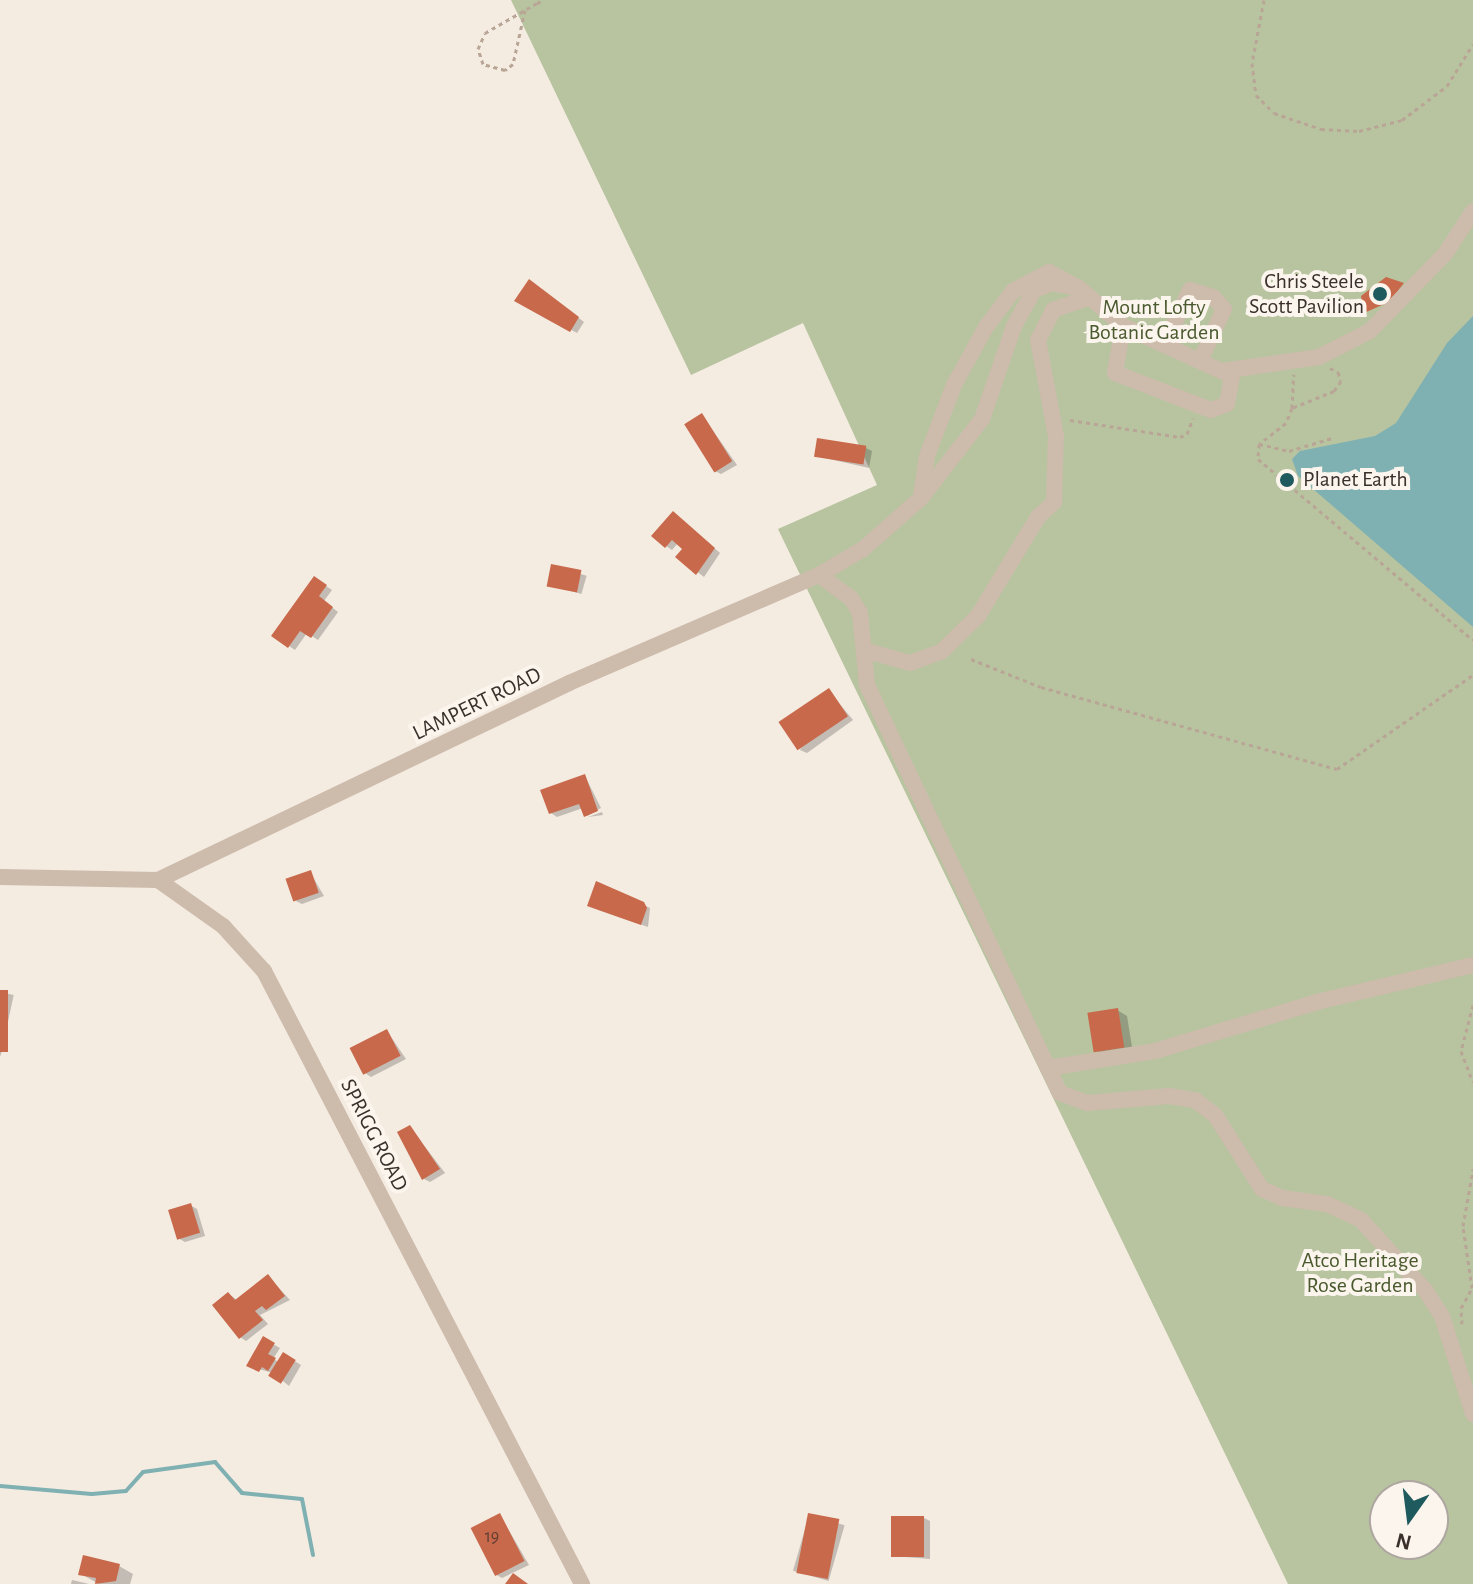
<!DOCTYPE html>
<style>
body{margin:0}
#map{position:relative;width:1473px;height:1584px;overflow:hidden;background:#f4ebe1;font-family:"Alegreya Sans",sans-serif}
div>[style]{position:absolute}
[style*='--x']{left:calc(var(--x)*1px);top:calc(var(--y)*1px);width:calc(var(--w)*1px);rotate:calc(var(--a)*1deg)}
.green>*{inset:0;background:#b8c4a0}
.water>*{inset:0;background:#7fb0b2}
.shadow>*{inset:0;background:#0003;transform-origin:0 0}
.stream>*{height:4px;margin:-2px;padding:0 2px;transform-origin:2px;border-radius:2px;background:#7fb0b2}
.building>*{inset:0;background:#c8694b;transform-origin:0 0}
.path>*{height:3px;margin-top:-1.5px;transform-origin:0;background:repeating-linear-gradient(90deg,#b9a596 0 4px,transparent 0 8px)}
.minor>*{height:16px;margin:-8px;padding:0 8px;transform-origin:8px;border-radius:8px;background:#cdbbac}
.dots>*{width:22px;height:22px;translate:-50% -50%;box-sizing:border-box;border:4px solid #fbf5ee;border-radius:50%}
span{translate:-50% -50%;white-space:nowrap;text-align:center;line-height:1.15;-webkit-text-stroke:8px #fbf5ee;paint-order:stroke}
.number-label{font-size:18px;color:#5e3e33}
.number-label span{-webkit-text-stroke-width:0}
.poi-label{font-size:22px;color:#3b302b}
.right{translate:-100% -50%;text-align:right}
.left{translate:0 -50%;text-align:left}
.park-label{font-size:22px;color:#4a5a2e}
.street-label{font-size:22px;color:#3b302b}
.north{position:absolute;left:1369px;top:1480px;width:80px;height:80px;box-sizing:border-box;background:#fbf5ee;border:2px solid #aea6a0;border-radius:50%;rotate:194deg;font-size:22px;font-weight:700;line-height:32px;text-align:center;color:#3b302b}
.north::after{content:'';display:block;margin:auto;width:28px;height:36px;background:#1f5a5e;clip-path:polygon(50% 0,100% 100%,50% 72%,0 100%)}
</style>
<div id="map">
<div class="green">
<i style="clip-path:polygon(evenodd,511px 0,1473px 0,1473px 1584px,1288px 1584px,778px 529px,877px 485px,803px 323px,691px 375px,511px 0,1385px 1496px,1433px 1496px,1433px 1544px,1385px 1544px,1385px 1496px)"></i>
</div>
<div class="water">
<i style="clip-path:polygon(1473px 316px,1473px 627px,1298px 476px,1292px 459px,1300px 451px,1375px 436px,1396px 423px,1447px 343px)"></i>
</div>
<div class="shadow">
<i style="clip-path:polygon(536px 285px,584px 322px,577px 333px,517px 301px)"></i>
<i style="clip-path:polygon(702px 415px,737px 465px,721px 474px,715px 471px)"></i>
<i style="clip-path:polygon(866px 448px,872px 451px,869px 468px,816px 456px)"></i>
<i style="clip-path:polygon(679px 517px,720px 553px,704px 577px,678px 557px,685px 549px,678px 543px,672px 550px,666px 546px)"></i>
<i style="left:553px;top:566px;width:35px;height:19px;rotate:16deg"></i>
<i style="clip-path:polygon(320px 582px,332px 590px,324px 601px,338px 612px,318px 640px,307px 633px,295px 650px,289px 646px)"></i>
<i style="clip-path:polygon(829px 691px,853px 720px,807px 753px,800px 750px)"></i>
<i style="clip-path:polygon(585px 776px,601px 808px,587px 816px,583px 808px,557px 817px,551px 813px)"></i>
<i style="clip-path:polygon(602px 812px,603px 815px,588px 817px)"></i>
<i style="clip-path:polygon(310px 872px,324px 896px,302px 904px,296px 901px)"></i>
<i style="clip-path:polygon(597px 883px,650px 908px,648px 927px,596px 909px)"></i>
<i style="left:0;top:992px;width:14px;height:62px;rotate:12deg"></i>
<i style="clip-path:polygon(1117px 1010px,1127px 1016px,1133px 1053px,1107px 1057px,1097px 1051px)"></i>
<i style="clip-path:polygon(387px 1031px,406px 1059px,371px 1077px,365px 1073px)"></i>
<i style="clip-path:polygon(410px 1127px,445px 1173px,430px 1182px,424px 1179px)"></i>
<i style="clip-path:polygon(190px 1205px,197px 1209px,205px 1236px,185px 1242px,178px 1238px)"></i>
<i style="clip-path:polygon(268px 1276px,290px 1300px,260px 1315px,268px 1324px,246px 1341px,240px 1337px,229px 1294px,237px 1300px)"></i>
<i style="clip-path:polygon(264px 1339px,280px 1348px,273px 1359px,279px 1362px,283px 1354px,301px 1365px,289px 1386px,273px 1373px,255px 1368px)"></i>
<i style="clip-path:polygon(500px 1515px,529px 1565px,502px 1578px,495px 1574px)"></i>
<i style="left:809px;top:1515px;width:37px;height:58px;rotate:16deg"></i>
<i style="clip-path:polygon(924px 1518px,930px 1521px,930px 1559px,893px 1556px)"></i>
<i style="clip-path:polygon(119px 1566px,133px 1574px,130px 1584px,99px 1584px,81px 1574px)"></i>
<i style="clip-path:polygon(72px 1580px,89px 1584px,71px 1584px)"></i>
</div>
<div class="stream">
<i style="--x:0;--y:1486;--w:92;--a:5"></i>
<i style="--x:92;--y:1494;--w:34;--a:-5"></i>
<i style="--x:126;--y:1491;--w:25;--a:-48"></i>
<i style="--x:143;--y:1472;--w:73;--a:-7.9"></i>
<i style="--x:215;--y:1462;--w:41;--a:48.9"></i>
<i style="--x:242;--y:1493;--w:60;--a:5.7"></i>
<i style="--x:302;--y:1499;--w:57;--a:78.9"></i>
</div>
<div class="building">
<i style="clip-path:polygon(1386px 277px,1404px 283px,1389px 302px,1364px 313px,1361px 296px)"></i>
<i style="clip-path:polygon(529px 279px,579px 317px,570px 332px,514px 301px)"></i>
<i style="left:702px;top:413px;width:57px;height:21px;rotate:58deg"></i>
<i style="left:817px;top:438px;width:50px;height:19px;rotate:9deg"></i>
<i style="clip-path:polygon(673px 511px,715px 548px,696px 575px,675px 557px,682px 549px,672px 540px,665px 548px,651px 536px)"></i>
<i style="left:551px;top:564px;width:31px;height:23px;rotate:11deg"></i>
<i style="clip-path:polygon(314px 576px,327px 585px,319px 596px,333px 607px,311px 638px,300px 631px,288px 648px,271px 636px)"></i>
<i style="left:829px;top:688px;width:34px;height:61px;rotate:56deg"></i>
<i style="clip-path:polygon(585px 774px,598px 811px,584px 817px,579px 804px,549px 814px,540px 790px)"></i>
<i style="left:311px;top:870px;width:24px;height:27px;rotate:71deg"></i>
<i style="clip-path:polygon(596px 881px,644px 902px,647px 908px,641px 925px,587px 906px)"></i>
<i style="left:0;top:990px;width:8px;height:62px"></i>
<i style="left:1118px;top:1008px;width:40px;height:31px;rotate:81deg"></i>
<i style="left:387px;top:1029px;width:30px;height:42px;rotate:63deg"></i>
<i style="clip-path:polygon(410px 1125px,440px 1169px,422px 1180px,397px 1132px)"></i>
<i style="left:191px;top:1203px;width:31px;height:24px;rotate:73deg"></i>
<i style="clip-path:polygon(268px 1274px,285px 1296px,266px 1310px,262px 1306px,255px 1311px,263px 1320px,239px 1339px,212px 1305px,228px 1292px,235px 1300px)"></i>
<i style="clip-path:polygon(263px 1336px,275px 1343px,268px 1354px,276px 1358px,268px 1371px,262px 1367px,259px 1372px,246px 1366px)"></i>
<i style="left:283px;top:1352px;width:15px;height:28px;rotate:32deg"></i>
<i style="left:500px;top:1513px;width:54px;height:33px;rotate:63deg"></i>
<i style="left:808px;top:1513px;width:32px;height:61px;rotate:11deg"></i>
<i style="left:891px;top:1516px;width:33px;height:41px"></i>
<i style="clip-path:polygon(83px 1555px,120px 1564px,116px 1581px,95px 1584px,96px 1578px,78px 1575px)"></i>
<i style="clip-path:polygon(513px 1573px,528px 1584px,505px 1584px)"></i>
</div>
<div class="path">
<i style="--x:1264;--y:0;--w:64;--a:100.8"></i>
<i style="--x:1252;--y:63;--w:32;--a:83"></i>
<i style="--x:1256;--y:95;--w:25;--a:45"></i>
<i style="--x:1274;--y:113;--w:50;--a:18.8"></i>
<i style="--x:1321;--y:129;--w:38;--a:3"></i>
<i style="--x:1359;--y:131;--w:44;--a:-14.3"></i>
<i style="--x:1402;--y:120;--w:56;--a:-37.1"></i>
<i style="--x:1447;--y:86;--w:49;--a:-58.2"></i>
<i style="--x:525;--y:10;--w:55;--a:102.5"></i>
<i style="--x:513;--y:64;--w:10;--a:143"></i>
<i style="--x:505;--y:70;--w:23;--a:-165"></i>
<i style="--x:483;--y:64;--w:16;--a:-108"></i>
<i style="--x:478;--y:49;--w:17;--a:-66"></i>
<i style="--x:485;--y:33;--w:60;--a:-30"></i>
<i style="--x:537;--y:3;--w:8;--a:-23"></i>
<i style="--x:1330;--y:368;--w:9;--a:27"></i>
<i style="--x:1338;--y:372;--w:9;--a:72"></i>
<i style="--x:1341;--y:381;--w:12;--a:125"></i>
<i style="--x:1334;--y:391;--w:45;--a:158"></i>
<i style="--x:1292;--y:408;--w:16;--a:112"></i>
<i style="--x:1286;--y:423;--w:34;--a:142"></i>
<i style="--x:1259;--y:444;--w:15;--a:94"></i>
<i style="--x:1258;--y:459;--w:281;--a:40.1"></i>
<i style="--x:1292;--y:408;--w:34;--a:-87"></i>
<i style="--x:1070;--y:420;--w:111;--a:8.8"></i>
<i style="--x:1180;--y:437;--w:8;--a:-23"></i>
<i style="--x:1187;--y:434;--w:17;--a:-69"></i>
<i style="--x:1259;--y:444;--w:31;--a:13"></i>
<i style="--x:1289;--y:451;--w:45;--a:-16.8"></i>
<i style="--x:971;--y:659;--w:75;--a:21.8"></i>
<i style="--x:1041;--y:687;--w:307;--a:15.5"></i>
<i style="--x:1337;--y:769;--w:165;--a:-34.7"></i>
<i style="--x:1473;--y:1005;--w:48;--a:104.6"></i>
<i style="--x:1461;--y:1051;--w:33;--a:69"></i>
<i style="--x:1462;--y:1324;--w:16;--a:-94"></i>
<i style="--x:1461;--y:1308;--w:23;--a:-61"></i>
<i style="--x:1472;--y:1288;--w:63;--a:-98.3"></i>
<i style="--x:1463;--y:1226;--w:58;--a:-80"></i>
</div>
<div class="minor">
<i style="--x:1164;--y:345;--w:61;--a:-64.7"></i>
<i style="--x:1190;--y:290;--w:24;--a:17"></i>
<i style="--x:1213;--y:297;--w:16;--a:47"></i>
<i style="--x:1224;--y:309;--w:57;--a:114.8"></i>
<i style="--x:1222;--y:371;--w:98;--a:-8.2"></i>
<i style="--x:1319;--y:357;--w:57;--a:-27"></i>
<i style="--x:1370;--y:331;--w:107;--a:-45.8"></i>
<i style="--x:1445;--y:254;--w:51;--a:-56.9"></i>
<i style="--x:921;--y:496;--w:40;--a:-81.5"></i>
<i style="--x:927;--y:456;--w:76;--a:-69.2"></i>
<i style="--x:954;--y:385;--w:66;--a:-61.1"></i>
<i style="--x:986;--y:327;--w:45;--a:-53.1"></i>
<i style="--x:1013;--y:291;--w:41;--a:-27.8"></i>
<i style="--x:1049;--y:272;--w:34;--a:28"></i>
<i style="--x:1079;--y:288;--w:58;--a:40.8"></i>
<i style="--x:1123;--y:326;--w:120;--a:24.6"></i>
<i style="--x:1232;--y:376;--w:28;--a:100"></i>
<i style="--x:1227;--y:404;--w:17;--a:159"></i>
<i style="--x:1211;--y:410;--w:103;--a:-158.9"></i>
<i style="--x:1115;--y:373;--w:48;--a:-80.3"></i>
<i style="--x:819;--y:575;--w:39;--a:36"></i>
<i style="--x:851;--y:598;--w:17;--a:59"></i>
<i style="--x:860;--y:613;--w:72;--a:84.4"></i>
<i style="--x:867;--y:685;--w:451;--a:64.7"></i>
<i style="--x:1060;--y:1093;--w:29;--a:20"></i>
<i style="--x:1087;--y:1103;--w:82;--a:-4.9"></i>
<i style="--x:1169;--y:1096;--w:26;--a:9"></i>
<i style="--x:1195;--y:1100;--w:25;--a:37"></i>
<i style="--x:1215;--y:1115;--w:88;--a:57.6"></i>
<i style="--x:1262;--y:1189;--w:22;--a:24"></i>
<i style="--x:1282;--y:1198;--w:45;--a:7.6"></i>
<i style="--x:1327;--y:1204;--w:38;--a:25"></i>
<i style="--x:1361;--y:1220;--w:95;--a:47.6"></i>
<i style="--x:1425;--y:1290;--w:31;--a:57"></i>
<i style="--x:1442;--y:1316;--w:103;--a:72.4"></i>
<i style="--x:867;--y:651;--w:45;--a:15.6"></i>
<i style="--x:910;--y:663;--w:33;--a:-20"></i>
<i style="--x:941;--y:652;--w:52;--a:-44.2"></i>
<i style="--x:978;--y:616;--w:116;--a:-58.8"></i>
<i style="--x:1038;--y:517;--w:22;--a:-43"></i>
<i style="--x:1054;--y:502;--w:66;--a:-88.3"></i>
<i style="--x:1056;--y:436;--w:98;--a:-100.6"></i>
<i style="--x:1038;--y:340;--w:34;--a:-63"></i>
<i style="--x:1053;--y:310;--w:39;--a:-19"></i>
<i style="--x:0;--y:877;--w:158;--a:1.1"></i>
<i style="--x:158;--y:880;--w:80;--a:35.3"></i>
<i style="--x:223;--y:926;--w:61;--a:47.7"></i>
<i style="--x:264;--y:971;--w:691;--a:62.58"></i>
<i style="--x:158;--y:880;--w:456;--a:-25.6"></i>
<i style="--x:569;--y:683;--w:272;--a:-23.4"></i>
<i style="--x:819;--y:575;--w:51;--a:-30.6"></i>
<i style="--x:863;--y:549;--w:77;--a:-41.3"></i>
<i style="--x:921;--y:498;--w:100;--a:-52.3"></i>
<i style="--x:982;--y:419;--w:98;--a:-71"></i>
<i style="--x:1014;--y:326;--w:41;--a:-60.9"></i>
<i style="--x:1034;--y:290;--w:18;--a:-22"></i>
<i style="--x:1051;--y:283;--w:28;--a:10"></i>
<i style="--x:1048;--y:1068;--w:108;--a:-9"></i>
<i style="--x:1155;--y:1051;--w:173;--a:-16.8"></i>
<i style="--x:1321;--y:1001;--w:156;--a:-13.3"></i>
</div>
<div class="dots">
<i style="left:1380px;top:294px;background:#1f5a5e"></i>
<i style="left:1287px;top:480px;background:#1f5a5e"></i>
</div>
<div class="number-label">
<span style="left:492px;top:1537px">19</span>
</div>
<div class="poi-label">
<span class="right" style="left:1364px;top:294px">Chris Steele<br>Scott Pavilion</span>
<span class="left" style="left:1303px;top:480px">Planet Earth</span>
</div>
<div class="park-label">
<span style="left:1154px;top:320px">Mount Lofty<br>Botanic Garden</span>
<span style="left:1360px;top:1273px">Atco Heritage<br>Rose Garden</span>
</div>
<div class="street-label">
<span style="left:477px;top:704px;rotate:-26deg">LAMPERT ROAD</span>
<span style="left:374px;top:1135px;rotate:63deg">SPRIGG ROAD</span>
</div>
<div class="north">N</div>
</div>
